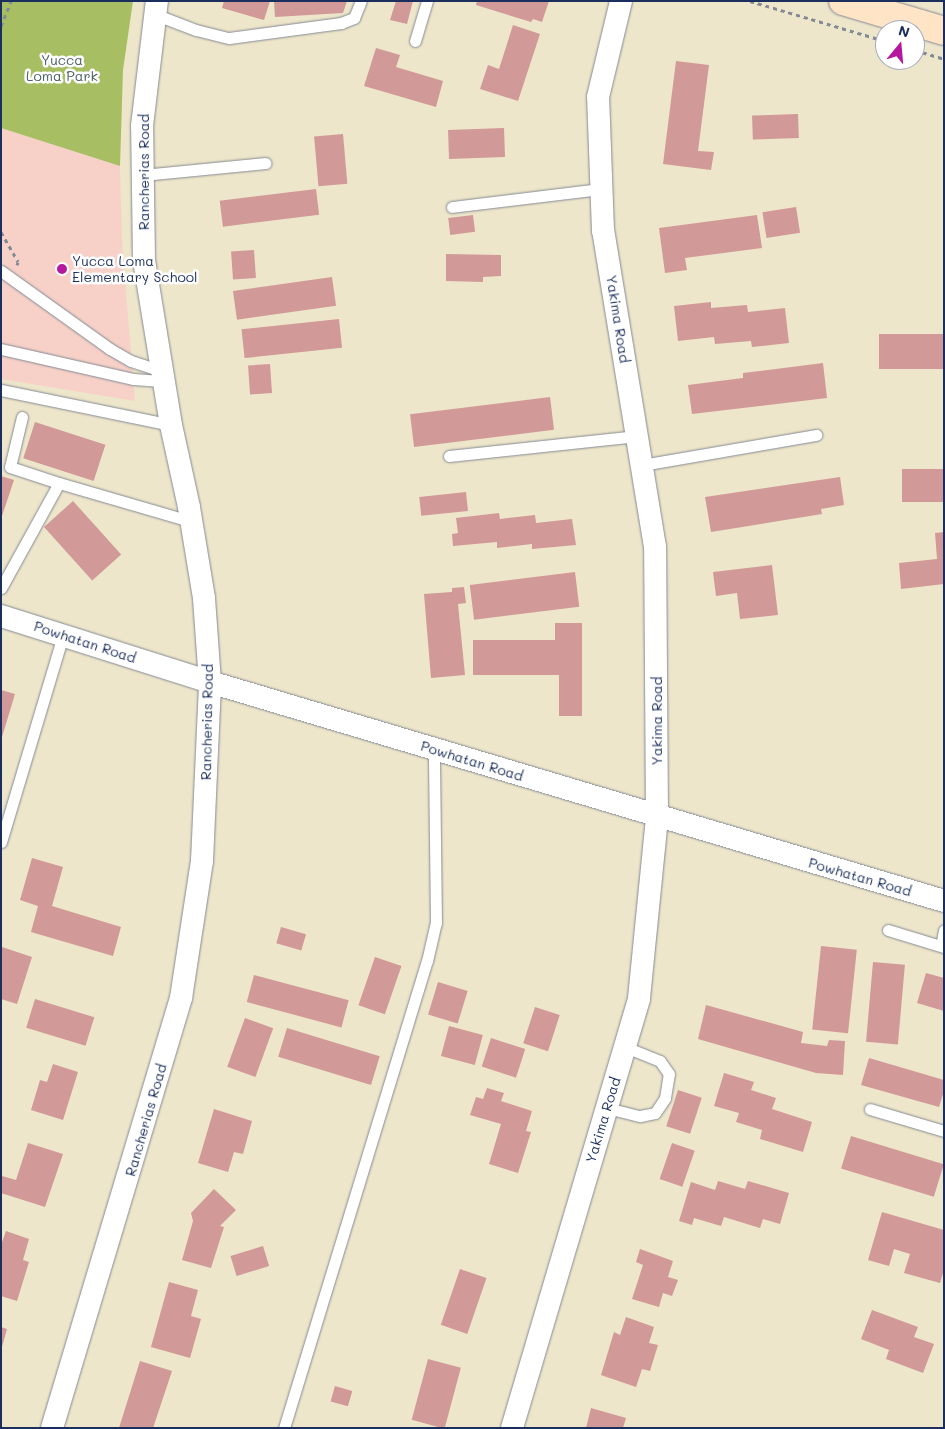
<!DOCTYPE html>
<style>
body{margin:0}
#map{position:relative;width:945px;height:1429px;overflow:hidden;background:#eee6ca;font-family:Mali,sans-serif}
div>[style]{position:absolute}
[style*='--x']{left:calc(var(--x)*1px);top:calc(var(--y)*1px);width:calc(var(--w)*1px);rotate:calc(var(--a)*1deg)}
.built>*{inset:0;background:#f7d1c8}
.green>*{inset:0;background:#a8be63}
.building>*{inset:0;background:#d19997;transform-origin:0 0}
.path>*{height:3px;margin-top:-1.5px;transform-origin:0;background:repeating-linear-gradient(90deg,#848a94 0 4px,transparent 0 8px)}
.roads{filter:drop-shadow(0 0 1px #848a94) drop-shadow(0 0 1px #848a94)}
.service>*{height:11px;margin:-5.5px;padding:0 5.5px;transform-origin:5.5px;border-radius:5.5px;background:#fff}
.minor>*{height:22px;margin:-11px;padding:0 11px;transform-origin:11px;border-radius:11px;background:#fff}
.secondary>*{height:28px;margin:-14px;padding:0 14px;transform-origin:14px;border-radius:14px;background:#ffe4c6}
.dots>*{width:14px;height:14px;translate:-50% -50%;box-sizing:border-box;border:2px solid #fff;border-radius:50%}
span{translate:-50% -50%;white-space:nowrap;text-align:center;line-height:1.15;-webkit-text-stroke:5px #fff;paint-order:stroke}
.park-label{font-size:14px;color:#4c6160}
.street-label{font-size:14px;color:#1b2f5e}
.poi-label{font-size:14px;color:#1b2f5e}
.left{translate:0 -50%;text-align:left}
.frame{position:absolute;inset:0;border:2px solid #1b2f5e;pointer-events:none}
.north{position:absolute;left:875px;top:20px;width:50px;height:50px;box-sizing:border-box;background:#fff;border:1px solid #a4acbf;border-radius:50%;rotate:17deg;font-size:14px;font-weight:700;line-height:20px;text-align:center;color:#1b2f5e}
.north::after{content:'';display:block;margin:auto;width:18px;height:22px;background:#b5179e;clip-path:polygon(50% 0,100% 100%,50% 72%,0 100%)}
</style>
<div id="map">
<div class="built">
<i style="clip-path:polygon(1px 128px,120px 166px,122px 244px,135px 401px,1px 379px)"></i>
</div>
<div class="green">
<i style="clip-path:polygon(1px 1px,133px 1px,123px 70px,120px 166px,1px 128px)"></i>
</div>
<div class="building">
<i style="clip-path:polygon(224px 1px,270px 1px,264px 20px,222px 8px)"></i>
<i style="clip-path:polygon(274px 1px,347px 1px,343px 13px,275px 17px)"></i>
<i style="clip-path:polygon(396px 1px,413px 1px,407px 24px,390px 20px)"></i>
<i style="clip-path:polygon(477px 1px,549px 1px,542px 22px,533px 19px,531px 22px,476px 5px)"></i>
<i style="clip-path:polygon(513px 25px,540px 34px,518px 101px,480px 89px,488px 65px,499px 69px)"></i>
<i style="clip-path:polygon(376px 48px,400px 55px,396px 67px,443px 81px,436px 107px,364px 86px)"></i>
<i style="clip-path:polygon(676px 61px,709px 65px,698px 151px,714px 152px,711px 170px,663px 164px)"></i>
<i style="left:798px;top:114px;width:24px;height:46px;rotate:88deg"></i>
<i style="left:504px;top:128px;width:29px;height:56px;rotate:88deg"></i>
<i style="left:343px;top:134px;width:50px;height:29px;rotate:85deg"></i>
<i style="left:316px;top:189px;width:26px;height:97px;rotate:83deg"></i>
<i style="left:796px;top:207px;width:26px;height:34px;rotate:81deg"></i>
<i style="left:473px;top:215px;width:17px;height:25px;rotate:83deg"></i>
<i style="clip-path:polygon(757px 215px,762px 248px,685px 258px,687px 270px,665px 273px,659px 228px)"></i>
<i style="left:254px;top:250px;width:28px;height:23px;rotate:86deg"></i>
<i style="clip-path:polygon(446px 254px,501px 255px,501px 276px,483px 277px,483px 282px,446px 281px)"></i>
<i style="left:332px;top:277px;width:29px;height:100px;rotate:82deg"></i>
<i style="clip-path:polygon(711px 302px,711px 308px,747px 305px,748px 312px,785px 308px,789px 343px,752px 347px,751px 341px,715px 344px,714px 337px,678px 341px,674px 306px)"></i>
<i style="left:339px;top:319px;width:29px;height:98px;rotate:84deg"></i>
<i style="left:944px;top:334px;width:35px;height:65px;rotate:90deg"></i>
<i style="clip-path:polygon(823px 363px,827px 398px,692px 414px,688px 385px,743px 378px,743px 373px)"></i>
<i style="left:270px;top:364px;width:29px;height:22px;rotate:86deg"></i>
<i style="left:550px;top:397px;width:33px;height:141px;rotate:83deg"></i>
<i style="left:35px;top:422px;width:74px;height:38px;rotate:18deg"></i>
<i style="left:944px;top:469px;width:33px;height:42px;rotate:90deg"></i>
<i style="clip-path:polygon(1px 476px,14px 480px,2px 516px,1px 516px)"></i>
<i style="clip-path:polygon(840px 477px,844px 505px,821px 509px,822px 514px,711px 532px,705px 497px)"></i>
<i style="left:466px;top:492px;width:19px;height:47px;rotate:84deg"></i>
<i style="left:73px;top:501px;width:72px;height:39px;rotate:48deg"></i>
<i style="clip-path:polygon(499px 513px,500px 519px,535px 515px,536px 523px,572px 519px,576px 545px,532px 549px,532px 544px,497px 548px,497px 542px,453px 546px,452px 534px,458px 533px,456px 518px)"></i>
<i style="clip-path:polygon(944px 532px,944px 584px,901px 589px,899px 563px,937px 559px,935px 533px)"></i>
<i style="clip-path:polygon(772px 565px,778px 615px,740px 619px,737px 593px,716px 596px,713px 572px)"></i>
<i style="left:575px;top:572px;width:35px;height:106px;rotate:83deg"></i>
<i style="clip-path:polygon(464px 587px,466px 603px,458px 604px,465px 675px,431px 678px,424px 594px,452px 592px,452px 588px)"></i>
<i style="clip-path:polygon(555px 623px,582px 623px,582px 716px,559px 716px,559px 675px,473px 675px,473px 640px,555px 640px)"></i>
<i style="clip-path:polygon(1px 690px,15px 694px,2px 737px,1px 737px)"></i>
<i style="clip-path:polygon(32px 858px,63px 867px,52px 906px,121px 927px,113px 956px,31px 932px,38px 906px,20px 900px)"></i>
<i style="left:281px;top:927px;width:26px;height:17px;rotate:16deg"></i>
<i style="left:821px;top:946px;width:36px;height:84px;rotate:6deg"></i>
<i style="clip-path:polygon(2px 947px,32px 957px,17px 1004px,1px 999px)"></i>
<i style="left:375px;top:957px;width:28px;height:51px;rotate:19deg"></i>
<i style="left:873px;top:962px;width:32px;height:80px;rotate:5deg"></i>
<i style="clip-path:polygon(926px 973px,944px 978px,944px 1011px,917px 1003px)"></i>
<i style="left:254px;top:975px;width:98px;height:28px;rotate:15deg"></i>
<i style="left:438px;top:982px;width:31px;height:34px;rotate:17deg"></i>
<i style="left:35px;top:999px;width:62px;height:30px;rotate:17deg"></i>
<i style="clip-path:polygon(706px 1005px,803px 1032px,801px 1043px,827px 1046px,829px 1040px,845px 1041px,843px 1075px,816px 1073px,698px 1039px)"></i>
<i style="left:535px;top:1007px;width:26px;height:38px;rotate:18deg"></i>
<i style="left:245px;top:1018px;width:30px;height:52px;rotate:20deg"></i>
<i style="left:449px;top:1026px;width:35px;height:31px;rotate:15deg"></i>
<i style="left:287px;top:1028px;width:97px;height:30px;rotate:17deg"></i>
<i style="left:491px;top:1038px;width:36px;height:30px;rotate:18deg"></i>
<i style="clip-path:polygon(869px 1058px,944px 1080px,944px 1091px,939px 1107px,861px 1085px)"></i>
<i style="clip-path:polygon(53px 1064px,78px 1072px,63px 1120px,31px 1110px,40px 1080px,47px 1082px)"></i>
<i style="clip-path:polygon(724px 1073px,754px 1082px,751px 1090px,776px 1098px,772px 1109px,812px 1122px,803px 1152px,760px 1139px,762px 1130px,736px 1122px,739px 1113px,714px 1106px)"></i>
<i style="clip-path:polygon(487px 1088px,504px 1093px,501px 1101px,532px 1111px,526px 1131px,531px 1132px,518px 1173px,489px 1164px,501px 1124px,470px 1115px,476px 1097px,483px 1099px)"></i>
<i style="left:678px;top:1090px;width:25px;height:38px;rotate:18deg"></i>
<i style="clip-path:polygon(214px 1109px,252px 1121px,243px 1154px,234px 1152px,228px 1172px,198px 1163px)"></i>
<i style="left:851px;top:1136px;width:97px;height:34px;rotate:17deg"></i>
<i style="clip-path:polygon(28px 1143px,63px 1154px,45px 1207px,1px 1193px,2px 1176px,16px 1180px)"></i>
<i style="left:672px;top:1143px;width:24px;height:38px;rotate:19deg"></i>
<i style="clip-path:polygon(718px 1181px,745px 1189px,748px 1181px,789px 1193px,780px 1224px,763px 1219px,760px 1228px,724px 1217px,721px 1226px,694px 1218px,692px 1225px,679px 1221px,691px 1182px,715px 1190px)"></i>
<i style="clip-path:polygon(214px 1189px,236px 1210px,220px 1226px,224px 1227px,211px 1268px,182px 1260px,193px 1221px,191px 1213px)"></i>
<i style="clip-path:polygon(882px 1212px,944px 1230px,944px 1270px,940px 1283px,904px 1273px,910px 1254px,894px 1249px,889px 1266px,868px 1260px)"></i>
<i style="clip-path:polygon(6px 1231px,29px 1239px,23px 1260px,29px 1262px,17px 1301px,1px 1296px,1px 1245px)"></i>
<i style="left:263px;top:1246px;width:21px;height:34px;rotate:73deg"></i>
<i style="clip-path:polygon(640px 1249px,673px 1261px,668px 1277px,678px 1280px,672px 1296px,663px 1293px,659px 1307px,632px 1299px,643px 1265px,636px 1262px)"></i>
<i style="left:460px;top:1269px;width:28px;height:59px;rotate:19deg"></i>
<i style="clip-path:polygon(169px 1282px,198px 1290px,191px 1316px,201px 1319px,190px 1358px,151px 1347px)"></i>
<i style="clip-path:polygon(872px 1310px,918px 1327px,914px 1337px,934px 1344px,923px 1373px,886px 1359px,889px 1350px,861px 1339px)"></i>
<i style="clip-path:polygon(626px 1317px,654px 1327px,649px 1343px,658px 1345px,650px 1371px,642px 1369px,636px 1387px,601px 1375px,614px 1332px,620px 1335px)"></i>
<i style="clip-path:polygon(1px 1327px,7px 1329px,2px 1347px,1px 1347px)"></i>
<i style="left:428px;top:1359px;width:34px;height:63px;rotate:15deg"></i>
<i style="clip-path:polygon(140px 1361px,172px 1371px,153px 1428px,119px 1428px)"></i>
<i style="left:335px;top:1386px;width:18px;height:16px;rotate:16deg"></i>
<i style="clip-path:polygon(591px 1408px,626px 1418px,623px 1428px,586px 1428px)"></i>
</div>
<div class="path">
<i style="--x:750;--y:1;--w:141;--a:16.5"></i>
<i style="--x:1;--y:26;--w:27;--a:-68"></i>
<i style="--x:915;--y:50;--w:30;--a:17"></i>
<i style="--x:1;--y:232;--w:34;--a:60"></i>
<i style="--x:18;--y:262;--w:3;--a:108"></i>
</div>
<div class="roads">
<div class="service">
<i style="--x:154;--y:14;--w:45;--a:20.9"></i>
<i style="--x:196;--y:30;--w:34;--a:14"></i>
<i style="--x:229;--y:38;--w:113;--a:-7.6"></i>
<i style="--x:341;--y:23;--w:14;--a:-21"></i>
<i style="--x:354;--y:18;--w:18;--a:-68"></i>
<i style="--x:415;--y:41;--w:42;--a:-73.3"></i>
<i style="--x:143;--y:175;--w:123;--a:-5.6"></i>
<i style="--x:452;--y:207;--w:150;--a:-6.9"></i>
<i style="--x:1;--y:271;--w:134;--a:35.6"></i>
<i style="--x:110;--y:349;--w:24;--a:30"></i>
<i style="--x:131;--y:361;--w:33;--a:18"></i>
<i style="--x:1;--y:349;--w:135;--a:12.8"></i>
<i style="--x:133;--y:379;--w:31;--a:4"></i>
<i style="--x:1;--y:390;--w:174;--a:11.6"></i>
<i style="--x:22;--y:417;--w:51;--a:103.5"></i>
<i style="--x:10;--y:467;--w:52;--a:18.1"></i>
<i style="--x:449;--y:456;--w:189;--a:-6.1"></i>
<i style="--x:642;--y:465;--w:177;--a:-9.8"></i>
<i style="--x:1;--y:588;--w:120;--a:-61.1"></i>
<i style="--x:59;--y:483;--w:136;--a:16.2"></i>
<i style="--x:1;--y:842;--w:216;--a:-73.3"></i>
<i style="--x:888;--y:930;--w:59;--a:16.9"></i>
<i style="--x:941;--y:946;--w:16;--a:-79"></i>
<i style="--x:607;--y:1108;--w:34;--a:14"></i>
<i style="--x:640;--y:1116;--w:15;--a:-11"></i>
<i style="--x:655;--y:1113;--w:18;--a:-56"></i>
<i style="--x:665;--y:1098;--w:24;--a:-81"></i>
<i style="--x:669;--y:1074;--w:16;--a:-125"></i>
<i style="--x:660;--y:1061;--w:38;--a:-158"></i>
<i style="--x:870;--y:1109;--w:77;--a:16.6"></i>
<i style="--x:284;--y:1428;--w:488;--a:-73"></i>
<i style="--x:427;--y:961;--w:39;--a:-77"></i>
<i style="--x:436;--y:923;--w:162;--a:-90.7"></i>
<i style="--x:434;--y:761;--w:11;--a:-80"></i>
</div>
<div class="minor">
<i style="--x:1;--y:616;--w:219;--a:17.5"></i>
<i style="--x:210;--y:682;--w:766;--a:16.61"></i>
<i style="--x:52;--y:1428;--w:449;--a:-73.3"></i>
<i style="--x:181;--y:998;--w:139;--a:-81.3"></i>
<i style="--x:202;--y:861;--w:179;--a:-87.4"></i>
<i style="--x:210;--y:682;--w:84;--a:-94.1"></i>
<i style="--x:204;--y:598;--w:92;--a:-99.4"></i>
<i style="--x:189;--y:507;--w:84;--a:-102.4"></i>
<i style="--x:171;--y:425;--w:166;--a:-99.3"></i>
<i style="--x:144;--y:261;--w:135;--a:-90.8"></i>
<i style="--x:142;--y:126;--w:126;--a:-83.2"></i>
<i style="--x:512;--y:1428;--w:448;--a:-73.5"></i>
<i style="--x:639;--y:998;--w:182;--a:-84.3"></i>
<i style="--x:657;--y:817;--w:270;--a:-90.4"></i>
<i style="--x:655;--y:547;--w:320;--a:-99.3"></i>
<i style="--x:603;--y:231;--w:134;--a:-92.1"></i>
<i style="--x:598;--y:97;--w:99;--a:-76.5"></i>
</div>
<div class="secondary">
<i style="--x:843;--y:1;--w:105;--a:16.5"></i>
</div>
</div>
<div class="dots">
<i style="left:62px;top:269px;background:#b5179e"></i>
</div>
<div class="park-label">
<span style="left:62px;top:68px">Yucca<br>Loma Park</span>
</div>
<div class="street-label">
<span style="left:144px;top:172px;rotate:-90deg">Rancherias Road</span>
<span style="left:618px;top:319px;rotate:81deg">Yakima Road</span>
<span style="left:85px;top:642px;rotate:18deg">Powhatan Road</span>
<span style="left:657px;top:721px;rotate:-90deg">Yakima Road</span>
<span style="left:207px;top:722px;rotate:-89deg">Rancherias Road</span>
<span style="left:472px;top:761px;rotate:17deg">Powhatan Road</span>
<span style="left:860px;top:877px;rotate:16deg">Powhatan Road</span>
<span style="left:146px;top:1120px;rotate:-74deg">Rancherias Road</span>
<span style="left:603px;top:1120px;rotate:-73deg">Yakima Road</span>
</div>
<div class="poi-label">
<span class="left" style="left:72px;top:269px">Yucca Loma<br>Elementary School</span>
</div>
<div class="frame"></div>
<div class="north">N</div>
</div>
